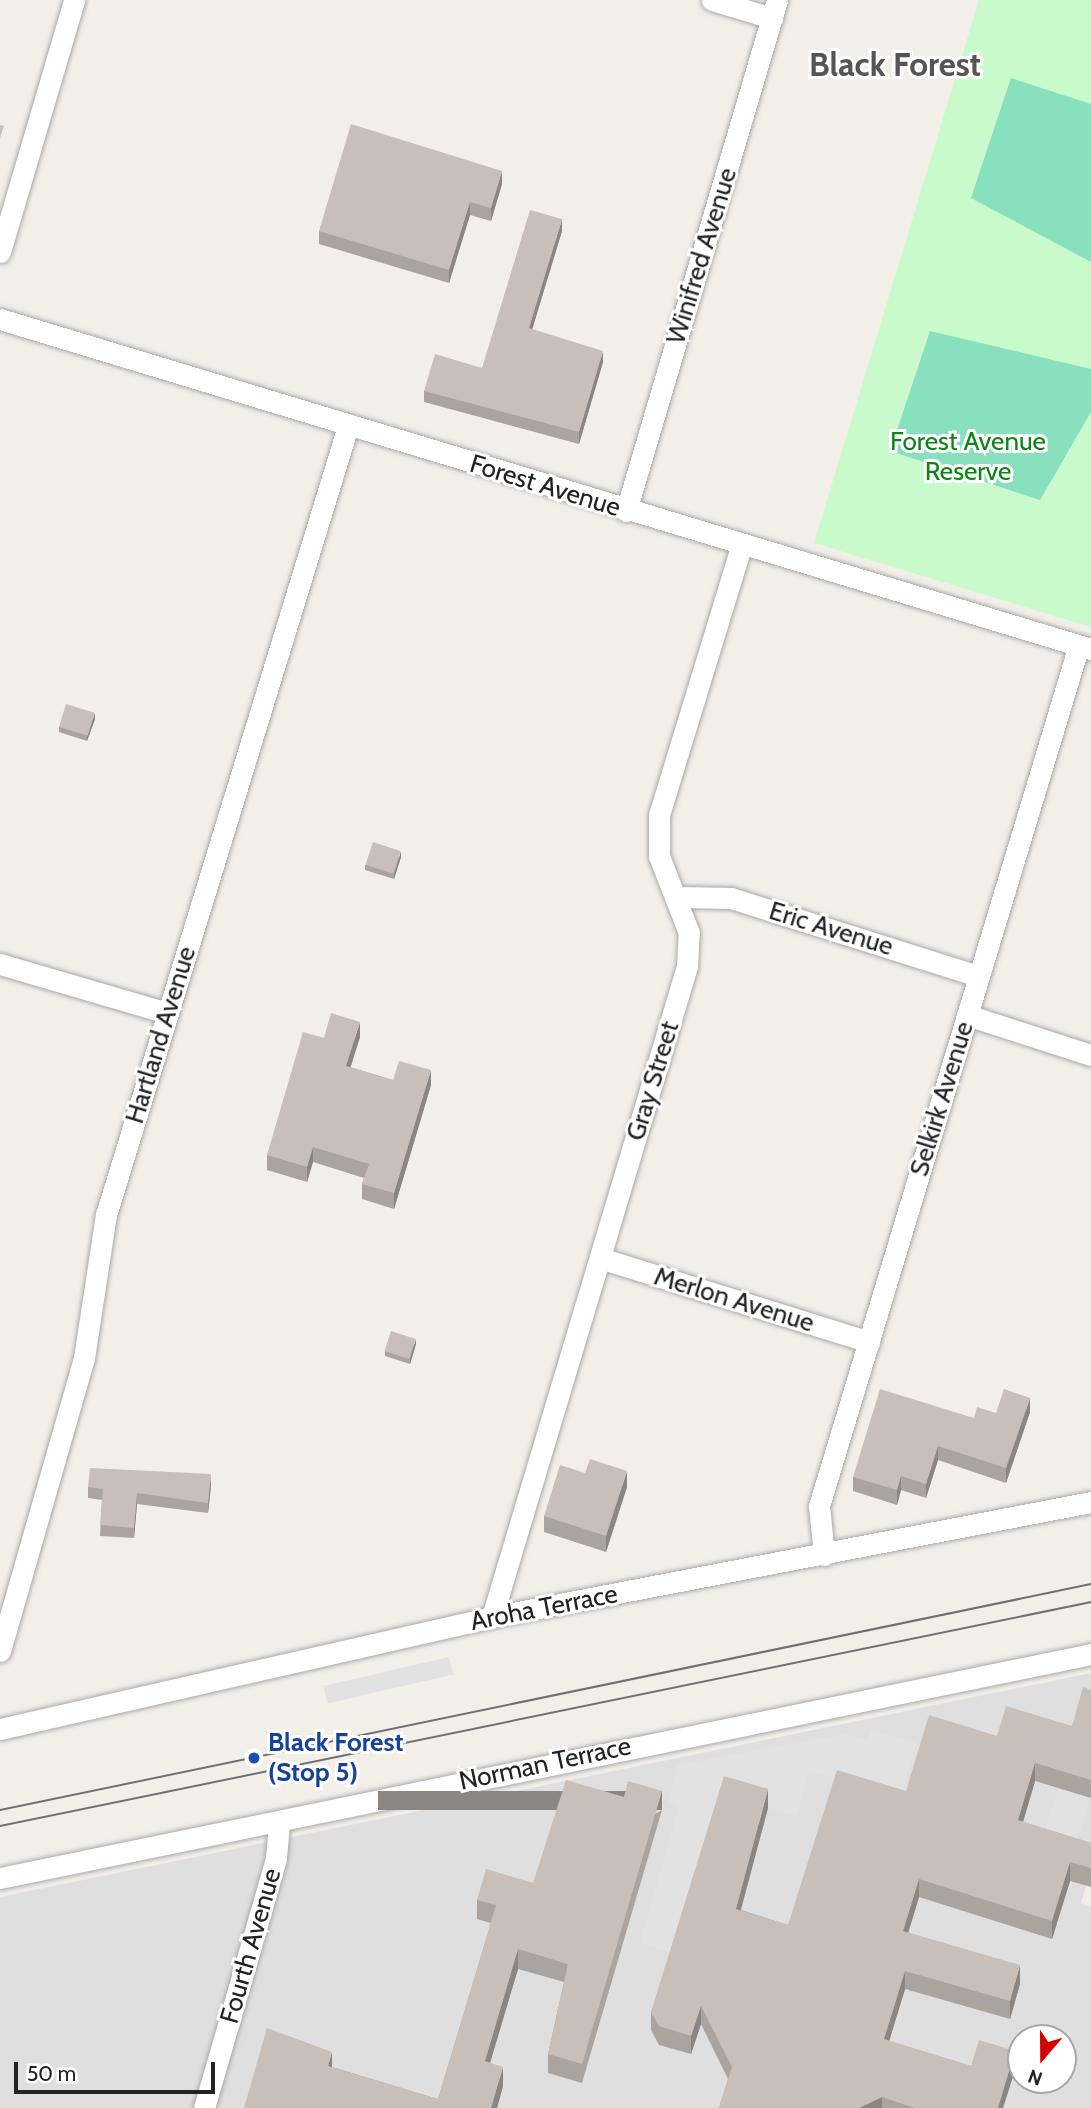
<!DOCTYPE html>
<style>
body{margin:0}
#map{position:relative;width:1091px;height:2108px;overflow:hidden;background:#f2efe9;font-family:Cabin,sans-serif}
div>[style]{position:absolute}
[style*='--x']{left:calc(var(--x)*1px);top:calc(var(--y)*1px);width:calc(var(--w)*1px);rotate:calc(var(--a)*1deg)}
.residential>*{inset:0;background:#e0dfdf}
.park>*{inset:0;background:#c8facc}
.pitch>*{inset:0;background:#88e0be}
.parking>*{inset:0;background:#e2e2e2;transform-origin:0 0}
.roads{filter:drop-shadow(0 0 2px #a9a9a9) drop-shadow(0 0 2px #a9a9a9)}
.minor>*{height:21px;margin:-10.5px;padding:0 10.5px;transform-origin:10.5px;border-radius:10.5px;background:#fff}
.tram>*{height:2px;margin:-1px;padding:0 1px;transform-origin:1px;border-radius:1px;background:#707070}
.wall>*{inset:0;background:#aba49e}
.shaded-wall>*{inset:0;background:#8b8681;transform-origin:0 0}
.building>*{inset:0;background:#c7bfb8;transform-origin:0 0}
.dots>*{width:19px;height:19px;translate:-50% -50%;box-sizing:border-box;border:4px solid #fff;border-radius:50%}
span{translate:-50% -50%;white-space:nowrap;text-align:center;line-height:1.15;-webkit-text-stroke:6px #fff;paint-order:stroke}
.street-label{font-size:26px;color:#222}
.park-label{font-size:26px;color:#0c8416}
.transit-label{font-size:26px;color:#164399;font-weight:700}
.left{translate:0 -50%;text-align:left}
.district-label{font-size:33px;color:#555;font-weight:700}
.north{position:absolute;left:1007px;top:2024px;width:70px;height:70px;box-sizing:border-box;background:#fff;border:2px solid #a7a7a7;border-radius:50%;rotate:200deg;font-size:19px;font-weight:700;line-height:28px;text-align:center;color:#222}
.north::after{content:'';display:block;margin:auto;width:24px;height:32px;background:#d40000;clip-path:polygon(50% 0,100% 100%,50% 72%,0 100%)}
.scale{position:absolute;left:14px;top:2062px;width:201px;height:32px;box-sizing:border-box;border:4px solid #222;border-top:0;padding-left:9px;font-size:21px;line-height:24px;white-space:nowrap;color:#222;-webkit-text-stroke:5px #fff;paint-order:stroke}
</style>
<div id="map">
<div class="residential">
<i style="clip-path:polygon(evenodd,1091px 1673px,1091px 1870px,1081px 1903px,1091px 1906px,1091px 2108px,0 2108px,0 1897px,1091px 1673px,1021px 2038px,1063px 2038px,1063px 2080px,1021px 2080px,1021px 2038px)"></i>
</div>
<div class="park">
<i style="clip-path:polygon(979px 0,1091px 0,1091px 627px,814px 543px)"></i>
</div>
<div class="pitch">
<i style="clip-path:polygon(1011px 78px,1091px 104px,1091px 262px,971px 198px)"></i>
<i style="clip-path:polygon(930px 331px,1091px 369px,1091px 412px,1040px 500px,890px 451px)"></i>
</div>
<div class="parking">
<i style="left:449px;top:1657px;width:18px;height:129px;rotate:77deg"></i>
<i style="clip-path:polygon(871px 1730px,917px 1743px,901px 1798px,809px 1771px,796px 1816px,721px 1794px,675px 1954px,640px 1943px,679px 1806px,668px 1802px,678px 1765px,844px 1734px,868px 1741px)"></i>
<i style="left:1058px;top:1788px;width:34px;height:60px;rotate:17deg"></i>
</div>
<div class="roads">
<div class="minor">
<i style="--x:712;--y:0;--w:63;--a:16.7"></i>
<i style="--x:0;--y:252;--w:263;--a:-73.6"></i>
<i style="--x:0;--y:319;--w:1140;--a:16.83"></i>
<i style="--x:626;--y:511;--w:533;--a:-73.54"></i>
<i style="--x:680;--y:897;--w:51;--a:1.1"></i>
<i style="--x:731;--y:898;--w:260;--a:17.5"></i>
<i style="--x:0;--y:964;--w:175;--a:16.3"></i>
<i style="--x:967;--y:1015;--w:130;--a:17.9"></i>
<i style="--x:600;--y:1258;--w:282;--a:17.3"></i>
<i style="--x:824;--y:1555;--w:49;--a:-95.8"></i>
<i style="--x:819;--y:1506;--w:899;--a:-73.2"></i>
<i style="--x:492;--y:1617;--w:680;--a:-73.32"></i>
<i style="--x:687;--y:966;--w:33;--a:-87"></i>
<i style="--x:689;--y:933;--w:83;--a:-111.3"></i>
<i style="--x:659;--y:856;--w:41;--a:-90"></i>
<i style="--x:659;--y:815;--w:281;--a:-73"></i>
<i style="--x:0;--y:1651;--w:305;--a:-74"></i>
<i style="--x:84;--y:1358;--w:145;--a:-81.3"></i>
<i style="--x:106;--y:1215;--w:825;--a:-72.95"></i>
<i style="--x:0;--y:1729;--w:505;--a:-12.82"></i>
<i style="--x:492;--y:1617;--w:610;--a:-10.87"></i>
<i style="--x:0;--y:1878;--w:1114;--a:-11.6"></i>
<i style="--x:204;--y:2108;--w:260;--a:-73.9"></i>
<i style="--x:276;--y:1858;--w:36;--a:-85"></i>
</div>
</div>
<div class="tram">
<i style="--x:0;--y:1810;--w:1114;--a:-11.7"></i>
<i style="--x:0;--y:1826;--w:1114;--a:-11.6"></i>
</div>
<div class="wall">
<i style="clip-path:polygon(502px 184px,491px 221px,470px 215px,449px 283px,319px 244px,319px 231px)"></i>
<i style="clip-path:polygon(562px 231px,532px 329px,603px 362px,579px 444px,424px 402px,424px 391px,482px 368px)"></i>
<i style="clip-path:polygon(95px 719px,87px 741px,59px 732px,59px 727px)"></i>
<i style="clip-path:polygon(401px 857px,394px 879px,365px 870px,365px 865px)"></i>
<i style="clip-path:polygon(360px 1037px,350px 1067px,393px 1080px,431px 1085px,394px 1209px,362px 1199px,362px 1184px,364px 1178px,313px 1162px,307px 1182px,267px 1170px,267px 1155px,324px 1038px)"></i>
<i style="clip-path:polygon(416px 1344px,410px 1364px,385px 1356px,385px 1351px)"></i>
<i style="clip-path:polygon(1030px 1412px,1006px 1483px,938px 1460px,926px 1498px,901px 1490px,897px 1505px,853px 1491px,853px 1477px,974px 1418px,996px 1413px)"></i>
<i style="clip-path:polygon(585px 1473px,627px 1487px,606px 1552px,544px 1532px,544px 1516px)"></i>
<i style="clip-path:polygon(211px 1485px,208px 1513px,137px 1504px,134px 1538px,100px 1536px,102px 1500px,88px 1498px,88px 1487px)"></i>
<i style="clip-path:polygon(1091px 1690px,1091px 1798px,1035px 1781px,1023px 1822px,1091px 1843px,1091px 1887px,1070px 1881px,1052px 1939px,919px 1897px,908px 1933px,1020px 1984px,1010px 2019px,905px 1989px,889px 2041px,971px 2066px,1015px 2070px,1003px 2108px,719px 2108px,728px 2079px,701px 2024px,691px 2054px,659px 2045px,651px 2030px,651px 2012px,768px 1808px,741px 1910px,788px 1925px,906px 1791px,997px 1736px,1072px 1726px)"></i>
<i style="clip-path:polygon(662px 1810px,582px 2083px,548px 2073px,548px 2054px,564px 1982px,518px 1969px,490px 2062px,503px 2086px,497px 2108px,244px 2108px,332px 2067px,438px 2099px,491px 1923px,477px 1919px,477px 1900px,533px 1883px)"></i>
</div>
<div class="shaded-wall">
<i style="clip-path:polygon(502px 171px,502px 184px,491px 221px,491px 208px)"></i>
<i style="clip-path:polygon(470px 202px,470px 215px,449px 283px,449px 270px)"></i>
<i style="clip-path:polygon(562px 219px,562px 231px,529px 340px,529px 328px)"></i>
<i style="clip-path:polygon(603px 351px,603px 362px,579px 444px,579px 432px)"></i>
<i style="clip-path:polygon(95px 713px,95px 719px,87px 741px,87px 736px)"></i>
<i style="clip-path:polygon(401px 851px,401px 857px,394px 879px,394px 874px)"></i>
<i style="clip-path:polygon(360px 1022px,360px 1037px,346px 1082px,346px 1066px)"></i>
<i style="clip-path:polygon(431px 1070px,431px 1085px,394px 1209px,394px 1193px)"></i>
<i style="clip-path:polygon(313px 1147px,313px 1162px,307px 1182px,307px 1167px)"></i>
<i style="clip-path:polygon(416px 1339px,416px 1344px,410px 1364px,410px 1358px)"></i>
<i style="clip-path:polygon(1030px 1398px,1030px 1412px,1006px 1483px,1006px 1468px)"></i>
<i style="clip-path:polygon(938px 1446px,938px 1460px,926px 1498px,926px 1484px)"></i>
<i style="clip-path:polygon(627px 1471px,627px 1487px,606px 1552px,606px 1536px)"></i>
<i style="clip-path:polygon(211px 1474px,211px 1485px,208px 1513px,208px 1503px)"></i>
<i style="clip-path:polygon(901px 1476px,901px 1490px,897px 1505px,897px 1490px)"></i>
<i style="clip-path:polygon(137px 1493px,137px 1504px,134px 1538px,134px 1528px)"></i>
<i style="clip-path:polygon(1035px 1763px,1035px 1781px,1018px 1839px,1018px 1820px)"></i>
<i style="clip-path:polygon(768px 1789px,768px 1808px,736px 1927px,736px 1909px)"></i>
<i style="left:662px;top:1791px;width:19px;height:284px;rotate:90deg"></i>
<i style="clip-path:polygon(1070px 1862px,1070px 1881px,1052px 1939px,1052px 1921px)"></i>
<i style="clip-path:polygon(919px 1879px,919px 1897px,903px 1950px,903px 1931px)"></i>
<i style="clip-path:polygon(518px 1949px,518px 1969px,485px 2080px,485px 2061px)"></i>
<i style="clip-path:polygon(1020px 1965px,1020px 1984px,1010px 2019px,1010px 2001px)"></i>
<i style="clip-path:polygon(905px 1971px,905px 1989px,884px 2058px,884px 2039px)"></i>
<i style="clip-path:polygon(701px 2006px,701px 2024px,691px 2054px,691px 2036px)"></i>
<i style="clip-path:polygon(1015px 2051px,1015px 2070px,1003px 2108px,998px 2108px)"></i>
<i style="clip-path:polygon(332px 2052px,332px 2071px,328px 2066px)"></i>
<i style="clip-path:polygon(503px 2067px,503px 2086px,497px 2108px,491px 2108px)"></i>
<i style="clip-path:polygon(882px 2097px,882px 2108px,859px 2108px)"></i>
</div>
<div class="building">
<i style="clip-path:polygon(351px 124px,502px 171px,491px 208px,470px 202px,449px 270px,319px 231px)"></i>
<i style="clip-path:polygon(0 125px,4px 126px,0 138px)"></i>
<i style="clip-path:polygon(530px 210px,562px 219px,529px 328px,603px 351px,579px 432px,424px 391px,435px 354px,482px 368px)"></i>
<i style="left:66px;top:704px;width:30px;height:24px;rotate:17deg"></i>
<i style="left:373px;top:842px;width:29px;height:24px;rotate:18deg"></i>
<i style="clip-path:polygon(331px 1013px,360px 1022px,346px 1066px,393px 1080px,399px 1061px,431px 1070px,394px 1193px,362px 1184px,369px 1164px,313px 1147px,307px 1167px,267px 1155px,303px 1032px,324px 1038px)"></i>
<i style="left:391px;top:1331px;width:26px;height:21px;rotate:18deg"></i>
<i style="clip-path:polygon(880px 1389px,974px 1418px,977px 1407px,996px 1413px,1004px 1389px,1030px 1398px,1006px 1468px,938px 1446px,926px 1484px,901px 1476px,897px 1490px,853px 1477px)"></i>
<i style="clip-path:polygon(590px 1459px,627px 1471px,606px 1536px,544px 1516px,560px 1465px,585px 1473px)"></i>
<i style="clip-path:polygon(90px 1468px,211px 1474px,208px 1503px,137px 1493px,134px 1528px,100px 1525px,103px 1489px,88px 1487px)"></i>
<i style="clip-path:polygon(1083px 1687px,1091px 1690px,1091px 1780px,1035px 1763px,1018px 1820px,1091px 1843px,1091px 1868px,1070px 1862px,1052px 1921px,919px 1879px,903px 1931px,1020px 1965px,1010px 2001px,905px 1971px,884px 2039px,971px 2066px,979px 2040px,1015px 2051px,998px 2108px,915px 2108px,882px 2097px,859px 2108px,719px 2108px,732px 2067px,701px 2006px,691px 2036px,659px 2026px,651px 2012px,724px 1776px,768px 1789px,736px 1909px,788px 1925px,837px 1770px,906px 1791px,929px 1715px,997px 1736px,1006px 1706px,1072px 1726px)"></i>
<i style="clip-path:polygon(566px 1780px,624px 1797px,628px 1781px,662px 1791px,582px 2064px,548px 2054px,568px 1964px,518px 1949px,485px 2061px,503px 2067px,491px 2108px,244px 2108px,267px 2028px,332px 2052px,328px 2066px,438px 2099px,496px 1905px,477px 1900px,486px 1869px,533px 1883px)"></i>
</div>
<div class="dots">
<i style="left:254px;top:1758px;background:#1a4fb4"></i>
</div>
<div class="street-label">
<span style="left:702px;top:256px;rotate:-73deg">Winifred Avenue</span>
<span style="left:545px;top:486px;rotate:17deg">Forest Avenue</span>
<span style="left:831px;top:929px;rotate:17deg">Eric Avenue</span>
<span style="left:161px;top:1035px;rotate:-73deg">Hartland Avenue</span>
<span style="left:653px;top:1081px;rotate:-73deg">Gray Street</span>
<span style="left:942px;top:1099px;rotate:-73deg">Selkirk Avenue</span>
<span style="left:734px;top:1300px;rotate:17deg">Merlon Avenue</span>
<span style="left:544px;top:1608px;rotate:-11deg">Aroha Terrace</span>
<span style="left:545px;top:1764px;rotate:-12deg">Norman Terrace</span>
<span style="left:251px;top:1946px;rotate:-74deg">Fourth Avenue</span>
</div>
<div class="park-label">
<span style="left:968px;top:457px">Forest Avenue<br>Reserve</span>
</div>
<div class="transit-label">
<span class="left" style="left:268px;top:1758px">Black Forest<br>(Stop 5)</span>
</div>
<div class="district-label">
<span style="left:895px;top:65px">Black Forest</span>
</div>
<div class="north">N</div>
<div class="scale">50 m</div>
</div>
